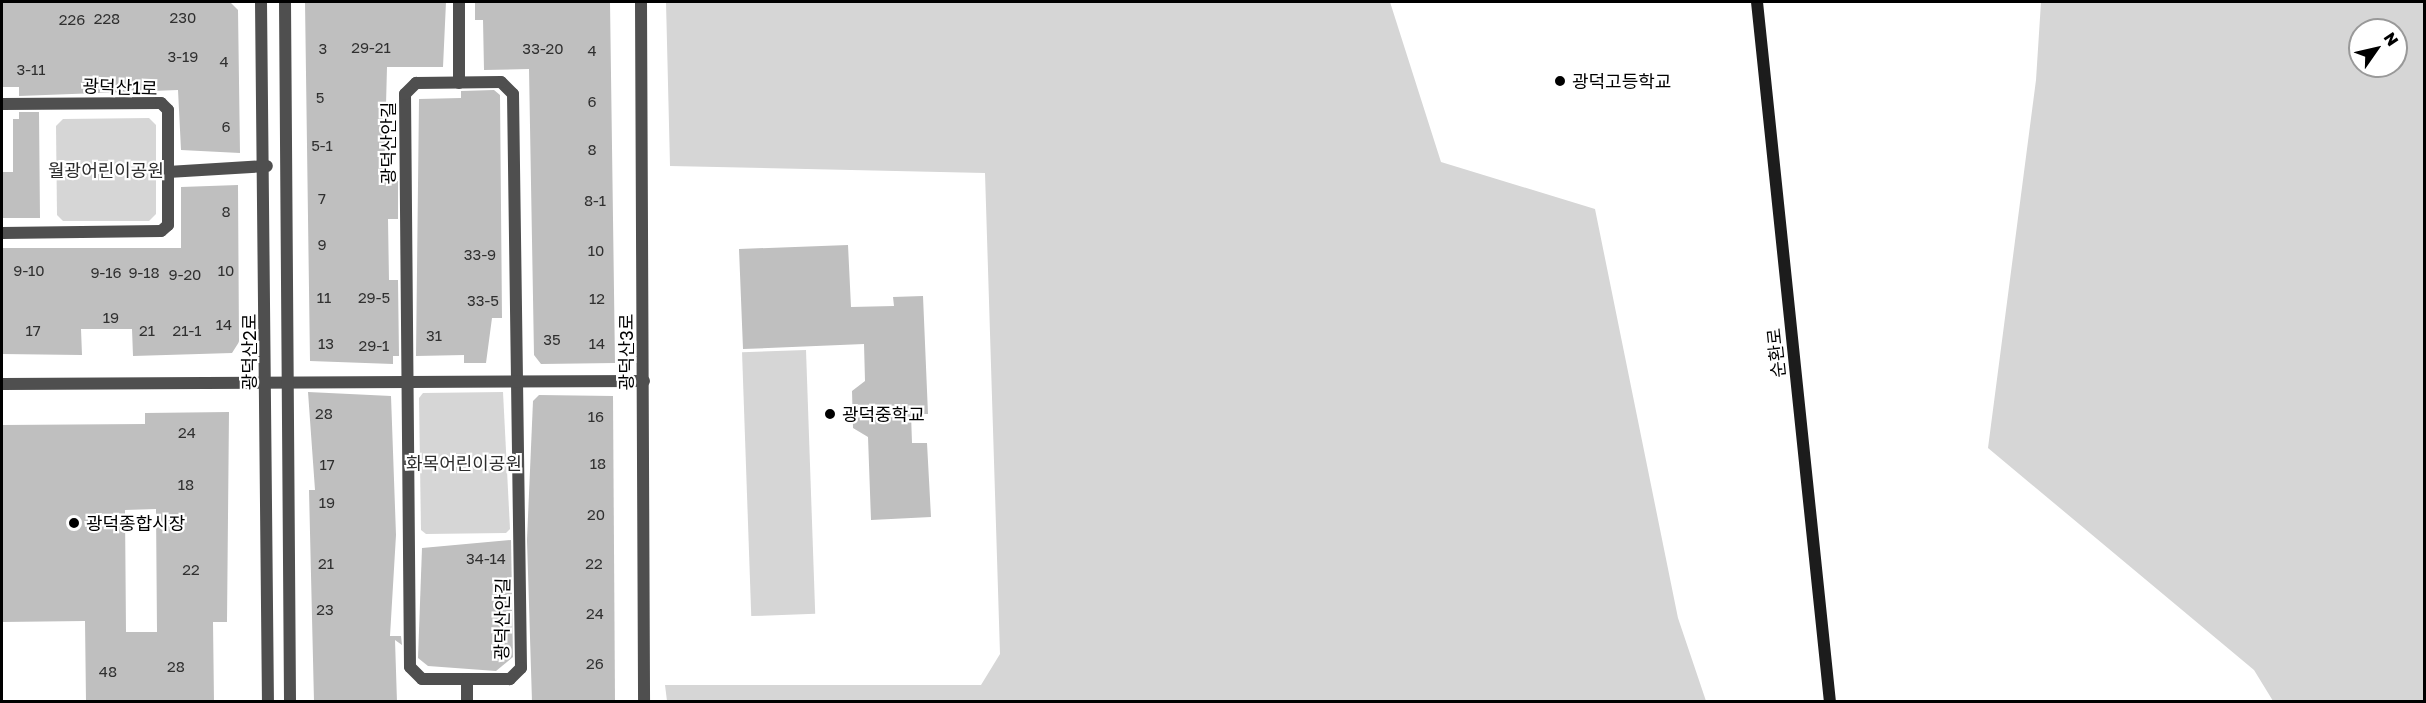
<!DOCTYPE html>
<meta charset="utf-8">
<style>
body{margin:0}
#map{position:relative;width:2426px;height:703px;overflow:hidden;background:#fff;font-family:"Golos Text","Noto Sans KR",sans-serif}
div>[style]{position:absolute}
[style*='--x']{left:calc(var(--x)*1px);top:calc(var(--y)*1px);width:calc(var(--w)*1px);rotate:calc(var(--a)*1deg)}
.green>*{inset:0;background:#d6d6d6;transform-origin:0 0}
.building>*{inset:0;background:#bfbfbf}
.minor>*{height:12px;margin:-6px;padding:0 6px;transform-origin:6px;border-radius:6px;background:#4f4f4f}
.tertiary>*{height:12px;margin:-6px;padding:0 6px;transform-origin:6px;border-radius:6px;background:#4f4f4f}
.secondary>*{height:12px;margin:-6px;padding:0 6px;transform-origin:6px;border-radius:6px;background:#1c1c1c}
.dots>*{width:16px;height:16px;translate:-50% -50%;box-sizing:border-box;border:3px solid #fff;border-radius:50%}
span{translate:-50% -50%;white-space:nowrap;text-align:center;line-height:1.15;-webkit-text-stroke:4.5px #fff;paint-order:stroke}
.number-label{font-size:15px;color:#303030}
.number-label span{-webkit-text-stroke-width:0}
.poi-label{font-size:18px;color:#000}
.left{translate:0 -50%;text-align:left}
.street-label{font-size:18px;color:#000}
.park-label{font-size:18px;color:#2d2d2d}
.frame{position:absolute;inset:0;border:3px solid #000;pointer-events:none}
.north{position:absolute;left:2348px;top:18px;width:60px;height:60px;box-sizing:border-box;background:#fff;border:2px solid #999;border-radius:50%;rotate:56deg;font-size:16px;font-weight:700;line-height:24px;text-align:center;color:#000}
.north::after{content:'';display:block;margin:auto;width:21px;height:27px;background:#000;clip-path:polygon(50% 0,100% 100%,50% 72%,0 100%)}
</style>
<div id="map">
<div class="green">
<i style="clip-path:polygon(666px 2px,1390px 2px,1441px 162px,1595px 209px,1678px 618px,1706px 701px,667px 701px,665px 685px,981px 685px,1000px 654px,985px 173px,670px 166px)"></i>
<i style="clip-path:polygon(evenodd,2041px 2px,2424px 2px,2424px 701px,2273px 701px,2254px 670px,1988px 448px,2036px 80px,2041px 2px,2360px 30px,2396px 30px,2396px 66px,2360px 66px,2360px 30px)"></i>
<i style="clip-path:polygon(149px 118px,156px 125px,156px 214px,149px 221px,63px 221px,57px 215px,56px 126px,63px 119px)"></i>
<i style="left:806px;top:350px;width:264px;height:64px;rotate:88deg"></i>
<i style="clip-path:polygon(503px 392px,510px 529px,506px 533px,426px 534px,421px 530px,419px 398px,423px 393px)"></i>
</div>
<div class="building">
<i style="clip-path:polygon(2px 2px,230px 2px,238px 10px,240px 153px,181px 150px,178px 90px,19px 96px,19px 87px,2px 87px)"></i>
<i style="clip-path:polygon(305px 2px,446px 2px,443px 67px,387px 67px,384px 181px,398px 181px,398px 219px,388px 219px,389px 280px,398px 280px,399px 356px,393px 356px,393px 364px,310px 361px)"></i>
<i style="clip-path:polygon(475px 2px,610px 2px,615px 363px,541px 364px,534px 355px,529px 69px,484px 70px,483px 20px,475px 20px)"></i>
<i style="clip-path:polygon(494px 90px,500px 95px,502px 318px,492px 318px,486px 363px,464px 363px,464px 355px,416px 356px,419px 99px,461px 98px,461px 91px)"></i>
<i style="clip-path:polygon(19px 112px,39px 112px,40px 218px,2px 218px,2px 172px,13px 172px,13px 119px,19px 119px)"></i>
<i style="clip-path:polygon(238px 185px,239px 342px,232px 353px,133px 356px,132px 329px,81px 329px,82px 355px,2px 354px,2px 248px,181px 248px,181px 187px)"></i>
<i style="clip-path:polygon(848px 245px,851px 307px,894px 306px,893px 297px,923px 296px,928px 414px,911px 414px,912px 443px,927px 443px,931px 517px,871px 520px,868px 437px,853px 428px,852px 391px,865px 381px,864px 344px,743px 349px,739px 249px)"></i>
<i style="clip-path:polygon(308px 392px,391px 396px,396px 535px,390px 636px,401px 636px,402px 645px,395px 640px,397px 702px,314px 702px,309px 490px,315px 490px)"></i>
<i style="clip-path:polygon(539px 395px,613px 396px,615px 702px,532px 702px,527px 540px,533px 401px)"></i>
<i style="clip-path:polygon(evenodd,229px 412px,227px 622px,213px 622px,214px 702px,86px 702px,85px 621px,2px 622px,2px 425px,145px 424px,145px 413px,229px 412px,156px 509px,157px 632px,126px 632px,125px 510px,156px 509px)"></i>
<i style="clip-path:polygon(511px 540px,513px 657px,496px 671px,428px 666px,418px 658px,422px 548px)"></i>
</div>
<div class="minor">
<i style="--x:459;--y:2;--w:81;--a:90"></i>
<i style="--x:501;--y:82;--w:17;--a:45"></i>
<i style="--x:513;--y:94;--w:574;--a:89.2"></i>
<i style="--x:521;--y:668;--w:16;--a:135"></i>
<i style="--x:510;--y:679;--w:88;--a:180"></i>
<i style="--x:422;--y:679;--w:17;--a:-135"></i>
<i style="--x:410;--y:667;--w:573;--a:-90.5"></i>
<i style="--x:405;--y:94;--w:16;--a:-45"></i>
<i style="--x:416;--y:83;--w:85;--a:-0.7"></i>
<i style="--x:2;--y:104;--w:159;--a:-0.4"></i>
<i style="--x:161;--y:103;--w:10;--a:45"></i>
<i style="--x:168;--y:110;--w:115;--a:90"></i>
<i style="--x:168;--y:225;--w:9;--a:139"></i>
<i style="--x:161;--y:231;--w:159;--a:179.3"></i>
<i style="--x:168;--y:172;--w:99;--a:-3.5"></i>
<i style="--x:2;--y:384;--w:642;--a:-0.27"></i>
<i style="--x:467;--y:679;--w:23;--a:90"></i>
</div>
<div class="tertiary">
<i style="--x:261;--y:2;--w:700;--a:89.43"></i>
<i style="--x:285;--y:2;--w:700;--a:89.59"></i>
<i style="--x:641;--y:2;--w:700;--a:89.75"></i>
</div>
<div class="secondary">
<i style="--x:1757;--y:2;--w:704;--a:84.05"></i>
</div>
<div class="dots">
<i style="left:1560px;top:81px;background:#000"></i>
<i style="left:830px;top:414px;background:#000"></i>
<i style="left:74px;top:523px;background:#000"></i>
</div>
<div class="number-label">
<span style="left:183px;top:18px">230</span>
<span style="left:107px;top:19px">228</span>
<span style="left:72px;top:20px">226</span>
<span style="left:371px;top:48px">29-21</span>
<span style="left:323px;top:49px">3</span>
<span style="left:543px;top:49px">33-20</span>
<span style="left:592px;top:51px">4</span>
<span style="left:183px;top:57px">3-19</span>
<span style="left:224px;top:62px">4</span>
<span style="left:31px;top:70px">3-11</span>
<span style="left:320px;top:98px">5</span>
<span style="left:592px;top:102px">6</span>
<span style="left:226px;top:127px">6</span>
<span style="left:322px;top:146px">5-1</span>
<span style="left:592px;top:150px">8</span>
<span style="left:322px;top:199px">7</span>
<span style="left:595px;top:201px">8-1</span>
<span style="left:226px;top:212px">8</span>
<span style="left:322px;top:245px">9</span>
<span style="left:596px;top:251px">10</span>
<span style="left:480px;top:255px">33-9</span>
<span style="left:29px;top:271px">9-10</span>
<span style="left:226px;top:271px">10</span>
<span style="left:106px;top:273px">9-16</span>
<span style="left:144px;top:273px">9-18</span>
<span style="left:185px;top:275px">9-20</span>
<span style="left:324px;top:298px">11</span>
<span style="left:374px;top:298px">29-5</span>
<span style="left:597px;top:299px">12</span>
<span style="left:483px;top:301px">33-5</span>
<span style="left:111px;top:318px">19</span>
<span style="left:224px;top:325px">14</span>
<span style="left:33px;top:331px">17</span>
<span style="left:147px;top:331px">21</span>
<span style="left:187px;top:331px">21-1</span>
<span style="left:434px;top:336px">31</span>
<span style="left:552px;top:340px">35</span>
<span style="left:326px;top:344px">13</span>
<span style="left:597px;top:344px">14</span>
<span style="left:374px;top:346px">29-1</span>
<span style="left:324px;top:414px">28</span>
<span style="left:596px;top:417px">16</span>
<span style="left:187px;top:433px">24</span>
<span style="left:598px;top:464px">18</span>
<span style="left:327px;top:465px">17</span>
<span style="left:186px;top:485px">18</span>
<span style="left:327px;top:503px">19</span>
<span style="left:596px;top:515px">20</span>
<span style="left:486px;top:559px">34-14</span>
<span style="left:326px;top:564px">21</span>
<span style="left:594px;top:564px">22</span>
<span style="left:191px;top:570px">22</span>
<span style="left:325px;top:610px">23</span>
<span style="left:595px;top:614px">24</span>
<span style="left:595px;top:664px">26</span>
<span style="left:176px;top:667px">28</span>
<span style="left:108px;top:672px">48</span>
</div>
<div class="poi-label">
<span class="left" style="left:1572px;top:81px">광덕고등학교</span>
<span class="left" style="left:842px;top:414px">광덕중학교</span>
<span class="left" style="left:86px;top:523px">광덕종합시장</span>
</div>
<div class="street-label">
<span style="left:120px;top:87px;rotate:2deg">광덕산1로</span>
<span style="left:388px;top:143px;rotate:-90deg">광덕산안길</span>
<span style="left:249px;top:352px;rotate:-90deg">광덕산2로</span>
<span style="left:626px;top:352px;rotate:-90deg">광덕산3로</span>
<span style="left:1776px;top:353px;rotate:-96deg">순환로</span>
<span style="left:502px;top:619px;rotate:-89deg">광덕산안길</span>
</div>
<div class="park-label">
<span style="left:106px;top:170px">월광어린이공원</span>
<span style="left:464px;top:463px">화목어린이공원</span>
</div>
<div class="frame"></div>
<div class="north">N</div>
</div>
